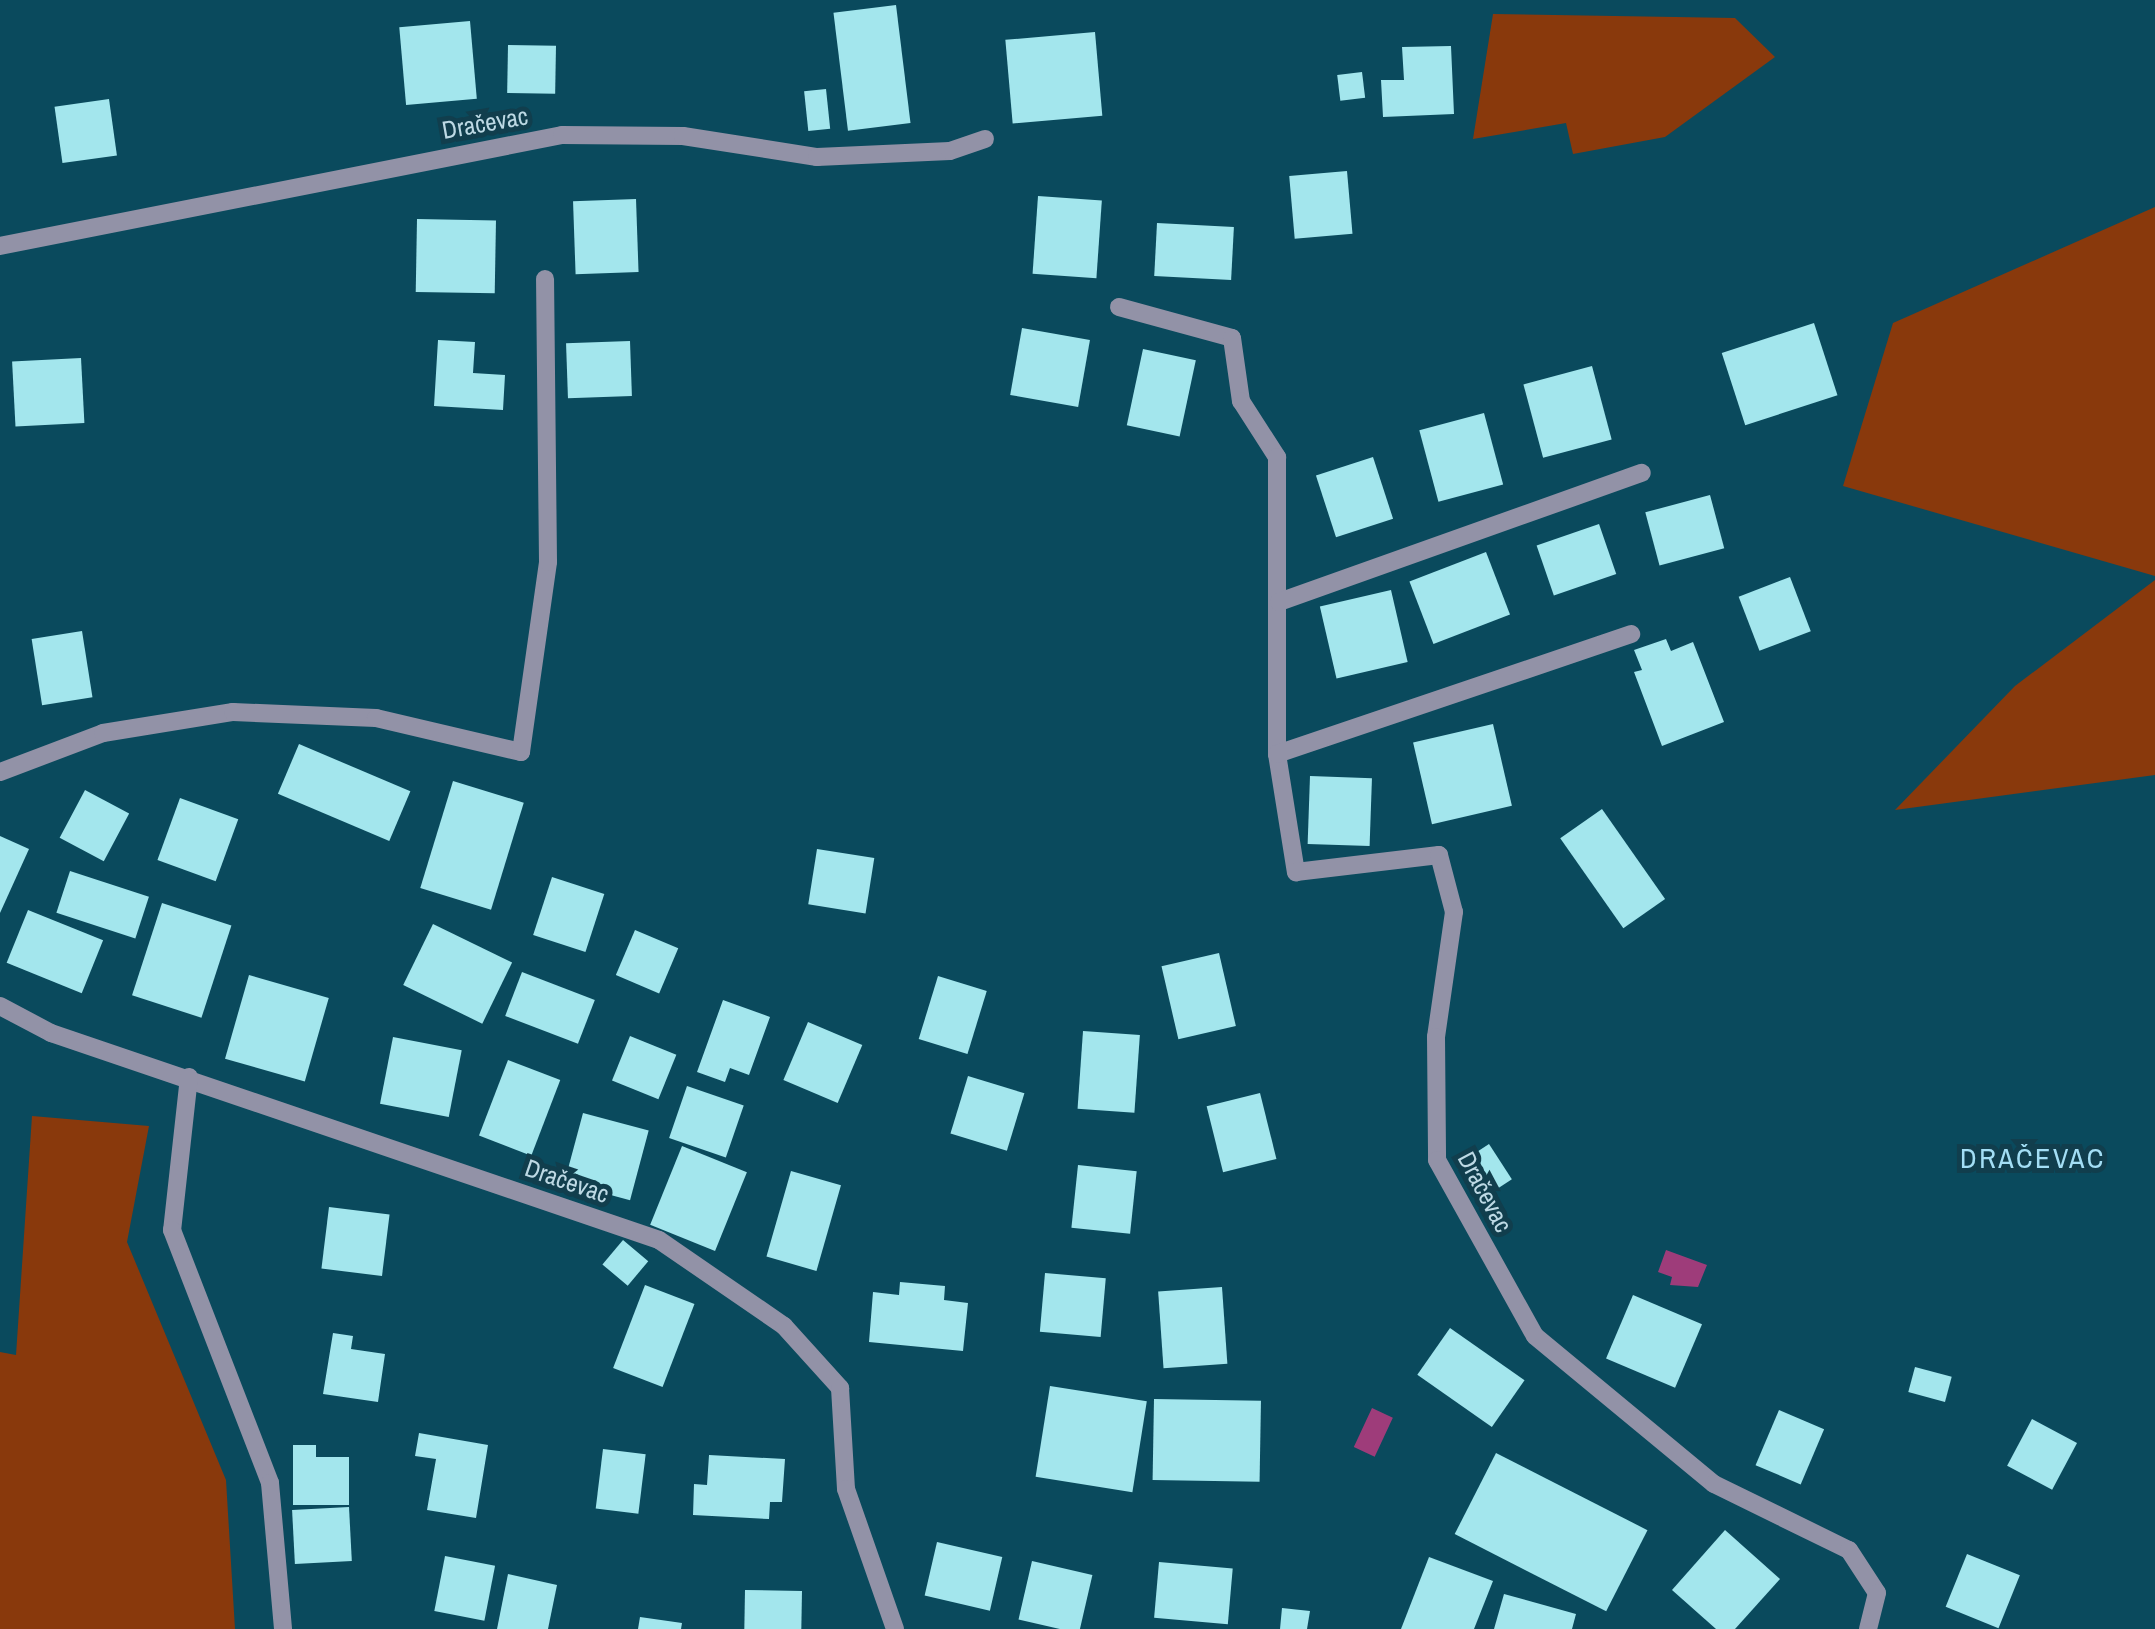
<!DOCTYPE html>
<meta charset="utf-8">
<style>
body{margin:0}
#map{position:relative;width:2155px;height:1629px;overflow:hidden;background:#0a4a5d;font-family:"Archivo Narrow",sans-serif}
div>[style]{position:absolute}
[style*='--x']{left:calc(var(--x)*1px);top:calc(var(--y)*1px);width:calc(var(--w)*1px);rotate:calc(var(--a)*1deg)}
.green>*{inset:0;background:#89390c}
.water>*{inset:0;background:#9e3c7a;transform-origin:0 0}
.building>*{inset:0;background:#a3e6ed;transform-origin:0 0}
.minor>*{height:18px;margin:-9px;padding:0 9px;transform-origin:9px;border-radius:9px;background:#9292a7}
span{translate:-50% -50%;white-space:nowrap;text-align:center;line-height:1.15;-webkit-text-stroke:10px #113e4d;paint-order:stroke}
.street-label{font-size:25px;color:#bdd9e4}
.neighbourhood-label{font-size:28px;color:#a3def5;letter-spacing:2.5px}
</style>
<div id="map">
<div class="green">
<i style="clip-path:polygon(1493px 14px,1735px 18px,1775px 57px,1665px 137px,1573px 154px,1566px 123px,1473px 139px)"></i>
<i style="clip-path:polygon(2155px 207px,2155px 576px,1843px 486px,1893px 323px)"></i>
<i style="clip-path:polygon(2155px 580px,2155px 775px,1895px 810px,2015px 686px)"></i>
<i style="clip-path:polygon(32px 1116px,149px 1126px,127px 1242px,226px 1480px,235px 1629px,0 1629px,0 1352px,16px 1355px)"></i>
</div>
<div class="water">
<i style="clip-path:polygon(1666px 1250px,1707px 1265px,1698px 1287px,1670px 1285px,1672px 1277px,1658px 1272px)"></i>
<i style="left:1372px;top:1408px;width:23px;height:43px;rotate:25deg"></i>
</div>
<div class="building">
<i style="left:896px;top:5px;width:119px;height:63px;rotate:83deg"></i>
<i style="left:470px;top:21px;width:78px;height:71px;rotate:85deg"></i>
<i style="left:1095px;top:32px;width:84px;height:90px;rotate:85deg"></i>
<i style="left:508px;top:45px;width:48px;height:48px;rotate:1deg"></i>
<i style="clip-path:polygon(1451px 46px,1454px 114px,1383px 117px,1381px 80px,1404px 80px,1402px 47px)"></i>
<i style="left:1362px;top:72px;width:26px;height:25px;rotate:83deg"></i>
<i style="left:826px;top:89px;width:40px;height:22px;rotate:84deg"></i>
<i style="left:109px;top:99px;width:57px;height:55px;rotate:82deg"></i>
<i style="left:1347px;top:171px;width:63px;height:58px;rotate:85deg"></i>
<i style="left:1038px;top:196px;width:64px;height:78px;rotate:4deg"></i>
<i style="left:636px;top:199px;width:73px;height:63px;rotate:88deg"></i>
<i style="left:417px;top:219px;width:79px;height:73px;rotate:1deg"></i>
<i style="left:1157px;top:223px;width:77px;height:53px;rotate:3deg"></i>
<i style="left:1814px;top:323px;width:76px;height:97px;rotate:72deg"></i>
<i style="left:1022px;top:328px;width:69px;height:68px;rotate:10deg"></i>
<i style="clip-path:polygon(438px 340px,475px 342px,473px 373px,505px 375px,503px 410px,434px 406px)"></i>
<i style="left:630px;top:341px;width:55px;height:64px;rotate:88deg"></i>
<i style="left:1143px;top:349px;width:54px;height:78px;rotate:12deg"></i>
<i style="left:81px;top:358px;width:65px;height:69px;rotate:87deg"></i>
<i style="left:1592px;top:366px;width:76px;height:71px;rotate:75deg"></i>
<i style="left:1484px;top:413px;width:74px;height:67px;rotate:75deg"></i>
<i style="left:1373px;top:457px;width:65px;height:60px;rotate:72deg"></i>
<i style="left:1710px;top:495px;width:55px;height:67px;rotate:75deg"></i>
<i style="left:1599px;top:524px;width:53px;height:66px;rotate:71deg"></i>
<i style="left:1486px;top:552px;width:67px;height:82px;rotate:69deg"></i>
<i style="left:1790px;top:577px;width:58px;height:55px;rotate:69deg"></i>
<i style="left:1391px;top:590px;width:74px;height:73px;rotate:77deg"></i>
<i style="left:82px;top:631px;width:67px;height:51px;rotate:81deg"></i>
<i style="clip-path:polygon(1666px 639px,1671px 651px,1693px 642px,1724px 722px,1662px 746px,1634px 672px,1642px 670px,1634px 650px)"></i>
<i style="left:1493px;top:724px;width:84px;height:82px;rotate:77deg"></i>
<i style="left:299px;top:744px;width:121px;height:54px;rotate:23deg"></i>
<i style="left:1310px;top:776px;width:62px;height:68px;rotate:2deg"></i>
<i style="left:453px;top:781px;width:74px;height:112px;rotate:17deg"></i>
<i style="left:85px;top:790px;width:50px;height:54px;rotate:28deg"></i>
<i style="left:180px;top:798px;width:62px;height:66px;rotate:20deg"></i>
<i style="left:1602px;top:809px;width:110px;height:51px;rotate:55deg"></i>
<i style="clip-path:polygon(0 836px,29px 849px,0 913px)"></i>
<i style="left:817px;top:849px;width:58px;height:56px;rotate:9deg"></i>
<i style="left:70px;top:871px;width:83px;height:44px;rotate:18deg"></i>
<i style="left:552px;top:877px;width:55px;height:61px;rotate:18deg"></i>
<i style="left:162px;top:903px;width:73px;height:97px;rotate:18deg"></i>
<i style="left:28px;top:910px;width:81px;height:57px;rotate:22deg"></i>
<i style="left:433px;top:924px;width:88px;height:68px;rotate:26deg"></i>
<i style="left:635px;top:930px;width:47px;height:49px;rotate:23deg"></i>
<i style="left:1219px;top:953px;width:75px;height:59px;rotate:77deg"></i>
<i style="left:522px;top:972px;width:78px;height:47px;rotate:21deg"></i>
<i style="left:249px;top:975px;width:83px;height:87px;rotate:16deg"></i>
<i style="left:938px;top:976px;width:51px;height:66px;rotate:17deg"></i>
<i style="clip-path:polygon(723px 1000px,770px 1017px,749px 1075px,730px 1068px,725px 1082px,697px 1072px)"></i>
<i style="left:808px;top:1022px;width:59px;height:63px;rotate:23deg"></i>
<i style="left:1083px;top:1031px;width:57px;height:78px;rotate:4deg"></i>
<i style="left:630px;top:1036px;width:50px;height:48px;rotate:22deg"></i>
<i style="left:393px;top:1037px;width:70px;height:68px;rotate:11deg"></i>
<i style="left:508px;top:1060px;width:56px;height:81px;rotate:21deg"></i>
<i style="left:968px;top:1076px;width:59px;height:60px;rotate:17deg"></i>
<i style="left:687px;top:1086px;width:60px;height:55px;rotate:19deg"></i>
<i style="left:1260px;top:1093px;width:68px;height:55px;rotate:76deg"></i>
<i style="left:583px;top:1113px;width:68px;height:72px;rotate:15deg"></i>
<i style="left:1489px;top:1144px;width:42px;height:26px;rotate:57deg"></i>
<i style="left:682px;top:1146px;width:70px;height:85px;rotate:22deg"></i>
<i style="left:1078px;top:1165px;width:59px;height:63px;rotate:6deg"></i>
<i style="left:791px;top:1171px;width:52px;height:89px;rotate:16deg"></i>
<i style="left:329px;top:1207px;width:61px;height:62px;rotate:7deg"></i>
<i style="left:623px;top:1240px;width:33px;height:32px;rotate:40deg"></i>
<i style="left:1045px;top:1273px;width:61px;height:59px;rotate:5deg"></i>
<i style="clip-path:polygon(900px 1282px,945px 1286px,944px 1300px,968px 1303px,963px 1351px,869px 1342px,873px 1292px,899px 1295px)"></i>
<i style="left:645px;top:1285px;width:53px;height:89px;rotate:21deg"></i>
<i style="left:1222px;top:1287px;width:77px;height:64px;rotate:86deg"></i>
<i style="left:1633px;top:1295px;width:75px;height:69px;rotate:23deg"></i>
<i style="left:1450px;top:1328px;width:91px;height:57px;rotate:35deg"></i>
<i style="clip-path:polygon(333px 1333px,353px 1336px,351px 1349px,385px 1354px,378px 1402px,323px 1394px)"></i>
<i style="left:1915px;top:1367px;width:38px;height:26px;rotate:15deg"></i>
<i style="left:1050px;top:1386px;width:98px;height:92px;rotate:9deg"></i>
<i style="left:1154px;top:1399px;width:107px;height:81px;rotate:1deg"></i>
<i style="left:1779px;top:1410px;width:49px;height:60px;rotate:23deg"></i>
<i style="left:2032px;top:1419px;width:51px;height:53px;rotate:28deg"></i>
<i style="clip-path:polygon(419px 1433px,488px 1445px,476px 1518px,427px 1510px,436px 1459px,415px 1456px)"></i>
<i style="clip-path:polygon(293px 1445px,316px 1445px,316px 1457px,349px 1457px,349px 1505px,293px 1505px)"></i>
<i style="left:603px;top:1449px;width:43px;height:60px;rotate:7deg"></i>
<i style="left:1496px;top:1453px;width:170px;height:91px;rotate:27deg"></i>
<i style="clip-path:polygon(709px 1455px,785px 1459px,782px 1502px,770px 1502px,769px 1519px,693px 1515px,694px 1484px,707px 1485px)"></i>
<i style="left:349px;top:1507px;width:54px;height:57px;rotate:87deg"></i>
<i style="clip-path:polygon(1725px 1530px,1780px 1579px,1735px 1629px,1716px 1629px,1672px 1590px)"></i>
<i style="left:937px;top:1542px;width:67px;height:55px;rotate:13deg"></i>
<i style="left:1967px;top:1554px;width:57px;height:57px;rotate:22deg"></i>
<i style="left:445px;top:1556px;width:51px;height:56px;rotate:11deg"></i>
<i style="clip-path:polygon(1429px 1557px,1493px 1581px,1474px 1629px,1401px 1629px)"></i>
<i style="left:1032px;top:1561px;width:62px;height:60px;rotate:13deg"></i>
<i style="left:1159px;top:1562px;width:74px;height:56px;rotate:5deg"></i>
<i style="clip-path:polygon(508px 1574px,557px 1585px,548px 1629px,497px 1629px)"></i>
<i style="left:745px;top:1590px;width:57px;height:39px;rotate:1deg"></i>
<i style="clip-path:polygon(1504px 1594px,1576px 1614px,1572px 1629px,1494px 1629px)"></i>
<i style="clip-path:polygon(1282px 1608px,1310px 1611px,1307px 1629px,1280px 1629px)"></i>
<i style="clip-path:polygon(640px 1617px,682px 1623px,681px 1629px,638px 1629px)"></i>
</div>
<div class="minor">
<i style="--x:0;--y:246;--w:573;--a:-11.17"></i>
<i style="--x:562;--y:135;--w:121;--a:0.5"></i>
<i style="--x:683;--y:136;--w:136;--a:8.9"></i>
<i style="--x:817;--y:157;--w:133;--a:-2.6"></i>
<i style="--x:950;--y:151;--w:37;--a:-19"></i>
<i style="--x:1119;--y:307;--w:117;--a:15.3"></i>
<i style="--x:1232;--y:338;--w:64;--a:81.9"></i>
<i style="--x:1241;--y:401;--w:67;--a:57.3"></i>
<i style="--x:1277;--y:457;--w:297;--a:90"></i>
<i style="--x:1277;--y:754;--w:120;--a:80.9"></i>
<i style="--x:1296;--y:872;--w:144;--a:-6.8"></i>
<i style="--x:1439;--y:855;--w:59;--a:75.3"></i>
<i style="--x:1454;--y:912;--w:126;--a:98.2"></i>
<i style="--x:1436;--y:1037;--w:123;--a:89.5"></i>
<i style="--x:1437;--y:1160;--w:201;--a:60.9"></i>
<i style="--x:1535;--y:1336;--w:232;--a:39.6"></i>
<i style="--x:1714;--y:1484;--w:150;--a:26.1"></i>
<i style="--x:1849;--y:1550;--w:51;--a:56.9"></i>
<i style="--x:1877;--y:1593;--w:37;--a:104"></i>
<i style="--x:1279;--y:602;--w:385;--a:-19.6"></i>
<i style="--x:1277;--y:754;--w:374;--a:-18.7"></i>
<i style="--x:0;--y:772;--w:110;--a:-20.7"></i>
<i style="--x:103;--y:733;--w:132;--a:-9.2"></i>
<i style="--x:233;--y:712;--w:143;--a:2.4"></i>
<i style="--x:376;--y:718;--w:149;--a:13.2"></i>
<i style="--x:521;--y:752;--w:192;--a:-81.9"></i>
<i style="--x:548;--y:562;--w:283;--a:-90.6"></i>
<i style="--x:0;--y:1006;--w:58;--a:27.9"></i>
<i style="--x:51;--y:1033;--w:642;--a:18.8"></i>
<i style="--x:659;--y:1240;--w:152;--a:34.5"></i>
<i style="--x:784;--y:1326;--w:84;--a:47.9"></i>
<i style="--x:840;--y:1388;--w:101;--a:86.6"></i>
<i style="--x:846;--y:1489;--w:148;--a:70.7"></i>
<i style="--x:189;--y:1077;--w:154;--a:96.3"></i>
<i style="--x:172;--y:1230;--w:271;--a:68.8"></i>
<i style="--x:270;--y:1483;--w:147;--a:84.9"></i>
</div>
<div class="street-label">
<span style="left:485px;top:123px;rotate:-10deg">Dračevac</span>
<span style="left:567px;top:1181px;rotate:19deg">Dračevac</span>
<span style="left:1485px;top:1192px;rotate:62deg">Dračevac</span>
</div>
<div class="neighbourhood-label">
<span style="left:2033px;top:1158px">DRAČEVAC</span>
</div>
</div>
